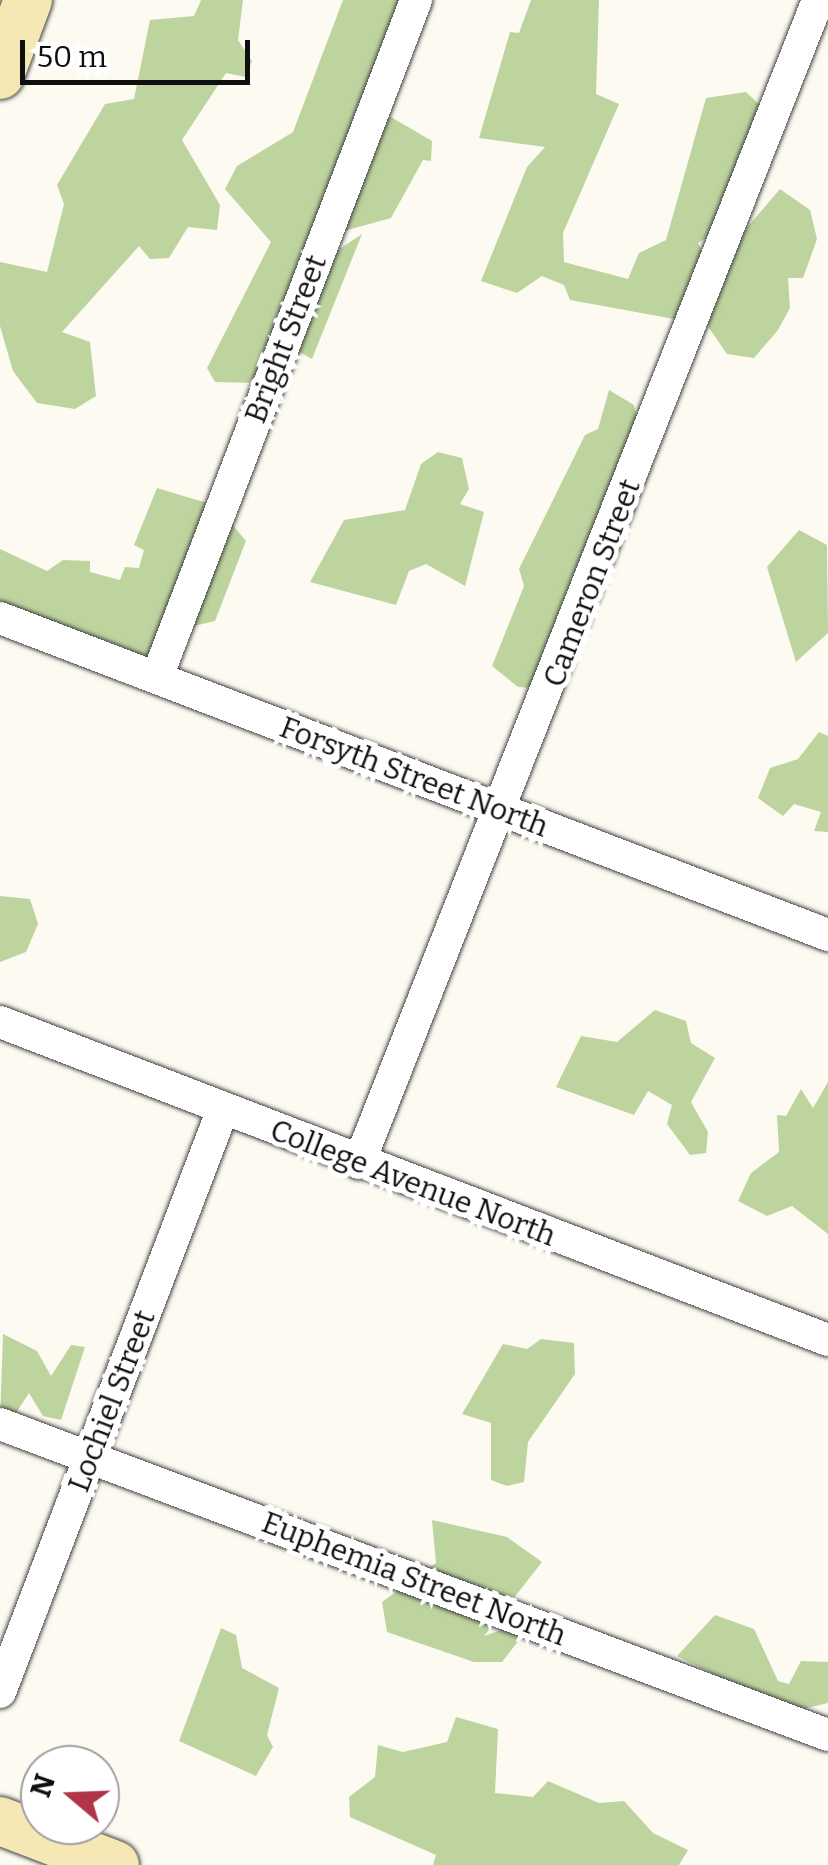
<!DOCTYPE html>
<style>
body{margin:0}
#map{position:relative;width:828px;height:1865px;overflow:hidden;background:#fdfaf2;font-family:Bitter,serif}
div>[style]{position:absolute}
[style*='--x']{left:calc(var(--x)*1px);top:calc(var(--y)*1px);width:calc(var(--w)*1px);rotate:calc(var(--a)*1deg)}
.forest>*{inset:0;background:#bdd49f}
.roads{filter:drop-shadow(0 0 2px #424242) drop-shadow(0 0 2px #424242)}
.street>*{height:32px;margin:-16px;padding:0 16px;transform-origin:16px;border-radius:16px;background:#fff}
.secondary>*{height:48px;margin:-24px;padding:0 24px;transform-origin:24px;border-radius:24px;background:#f6e8b4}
span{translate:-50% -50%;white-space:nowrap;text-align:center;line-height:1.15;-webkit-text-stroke:10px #fff;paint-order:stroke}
.street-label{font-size:30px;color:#0f0f0f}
.north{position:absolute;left:20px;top:1745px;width:100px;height:100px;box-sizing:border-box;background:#fff;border:2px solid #9f9f9f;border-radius:50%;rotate:289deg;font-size:28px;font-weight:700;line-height:40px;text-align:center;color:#0f0f0f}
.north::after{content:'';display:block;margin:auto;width:35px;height:45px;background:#b03549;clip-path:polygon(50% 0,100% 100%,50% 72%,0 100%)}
.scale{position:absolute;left:20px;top:40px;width:230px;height:45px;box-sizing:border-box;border:5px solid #0f0f0f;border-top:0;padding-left:12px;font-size:30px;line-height:35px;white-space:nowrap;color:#0f0f0f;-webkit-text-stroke:8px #fff;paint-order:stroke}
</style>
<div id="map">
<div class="forest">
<i style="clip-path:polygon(201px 0,243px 0,238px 40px,252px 61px,246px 77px,226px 73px,182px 140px,220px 205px,217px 230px,188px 227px,169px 258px,150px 259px,139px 246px,62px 332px,90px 342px,96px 396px,75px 409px,37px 403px,13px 371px,0 326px,0 262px,47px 272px,64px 204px,57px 185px,105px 104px,134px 99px,150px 20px,194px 16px)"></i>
<i style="clip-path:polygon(343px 0,403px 0,347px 136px,351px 142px,391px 117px,432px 141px,431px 161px,423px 160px,391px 218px,344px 231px,335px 252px,362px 234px,312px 359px,281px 341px,256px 383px,215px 382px,207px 368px,271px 242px,225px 189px,237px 166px,293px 132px)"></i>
<i style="clip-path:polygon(531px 0,599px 0,596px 94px,619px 104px,563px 233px,564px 262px,628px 279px,639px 253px,666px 240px,706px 98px,746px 92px,763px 108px,728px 224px,698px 243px,711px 271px,693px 307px,674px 319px,570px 300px,564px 285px,542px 276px,517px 293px,481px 281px,527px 167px,545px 147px,479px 138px,510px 32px,519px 33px)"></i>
<i style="clip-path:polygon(780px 189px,810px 210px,817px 239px,803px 278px,788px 278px,790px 308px,778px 330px,754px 358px,727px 354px,707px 325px,738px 238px)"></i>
<i style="clip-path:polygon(609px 390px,634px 405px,641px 440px,532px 688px,518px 687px,492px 666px,524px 586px,519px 569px,585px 435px,598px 429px)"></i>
<i style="clip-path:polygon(438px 452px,462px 458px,469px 489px,460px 504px,484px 512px,465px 586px,426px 564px,409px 571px,396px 605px,310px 582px,344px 520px,405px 510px,421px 464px)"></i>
<i style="clip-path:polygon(157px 488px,217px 506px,246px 541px,215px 621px,190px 627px,155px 662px,0 632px,0 549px,47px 571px,63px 560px,90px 561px,90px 572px,120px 580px,125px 567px,139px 568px,144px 550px,134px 545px)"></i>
<i style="clip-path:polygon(799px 530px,827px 545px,828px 633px,796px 662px,767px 567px)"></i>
<i style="clip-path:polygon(819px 732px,828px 736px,828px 832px,814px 831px,821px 812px,794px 804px,783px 816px,758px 798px,770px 768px,798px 759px)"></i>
<i style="clip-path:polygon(0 896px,30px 899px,38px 924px,26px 952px,0 962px)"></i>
<i style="clip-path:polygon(655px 1010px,686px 1021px,691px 1043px,715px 1058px,691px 1102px,708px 1132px,706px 1153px,690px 1155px,667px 1124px,672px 1105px,648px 1091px,634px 1115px,556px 1087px,581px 1036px,617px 1042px)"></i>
<i style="clip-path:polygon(828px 1082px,828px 1234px,792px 1206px,767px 1216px,738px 1201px,751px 1173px,779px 1152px,777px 1115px,786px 1116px,801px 1089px,813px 1108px)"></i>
<i style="clip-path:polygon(3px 1334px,37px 1351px,51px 1376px,71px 1345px,85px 1347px,61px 1420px,43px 1416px,29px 1393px,9px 1424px,0 1420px)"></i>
<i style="clip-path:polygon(541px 1339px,574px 1343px,575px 1374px,528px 1442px,524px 1482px,507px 1486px,491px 1480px,491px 1423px,462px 1414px,503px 1344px,527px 1349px)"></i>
<i style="clip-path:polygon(432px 1520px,507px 1537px,542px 1562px,484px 1636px,513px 1626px,520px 1639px,502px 1662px,474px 1662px,387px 1632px,382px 1602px,436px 1563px)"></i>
<i style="clip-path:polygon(715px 1615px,754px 1629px,778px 1681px,789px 1684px,801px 1661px,828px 1662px,828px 1703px,790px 1712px,677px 1656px)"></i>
<i style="clip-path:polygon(221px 1628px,236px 1635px,242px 1668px,279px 1688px,267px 1735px,273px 1747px,256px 1776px,179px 1741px)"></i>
<i style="clip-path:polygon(456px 1717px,498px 1729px,495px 1793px,533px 1797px,548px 1781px,599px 1803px,624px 1801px,653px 1833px,688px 1850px,679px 1865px,433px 1865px,436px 1855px,350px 1817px,349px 1797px,375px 1777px,378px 1745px,403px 1752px,447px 1742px)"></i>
</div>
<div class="roads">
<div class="street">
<i style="--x:0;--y:618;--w:887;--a:20.95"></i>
<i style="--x:157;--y:677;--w:725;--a:-69.06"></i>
<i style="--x:0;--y:1022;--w:887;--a:21.01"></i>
<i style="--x:359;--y:1163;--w:1250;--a:-68.46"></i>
<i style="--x:0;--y:1424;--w:884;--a:20.59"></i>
<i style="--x:0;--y:1692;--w:624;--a:-69.07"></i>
</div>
<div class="secondary">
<i style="--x:0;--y:75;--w:80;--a:-69.5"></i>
<i style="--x:0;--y:1821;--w:123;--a:20.9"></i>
</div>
</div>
<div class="street-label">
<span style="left:286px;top:339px;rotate:-69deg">Bright Street</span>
<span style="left:592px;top:583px;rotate:-69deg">Cameron Street</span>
<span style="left:414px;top:777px;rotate:21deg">Forsyth Street North</span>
<span style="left:413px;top:1183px;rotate:21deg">College Avenue North</span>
<span style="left:112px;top:1401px;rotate:-69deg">Lochiel Street</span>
<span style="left:414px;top:1579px;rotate:21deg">Euphemia Street North</span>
</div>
<div class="north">N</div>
<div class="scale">50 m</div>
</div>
